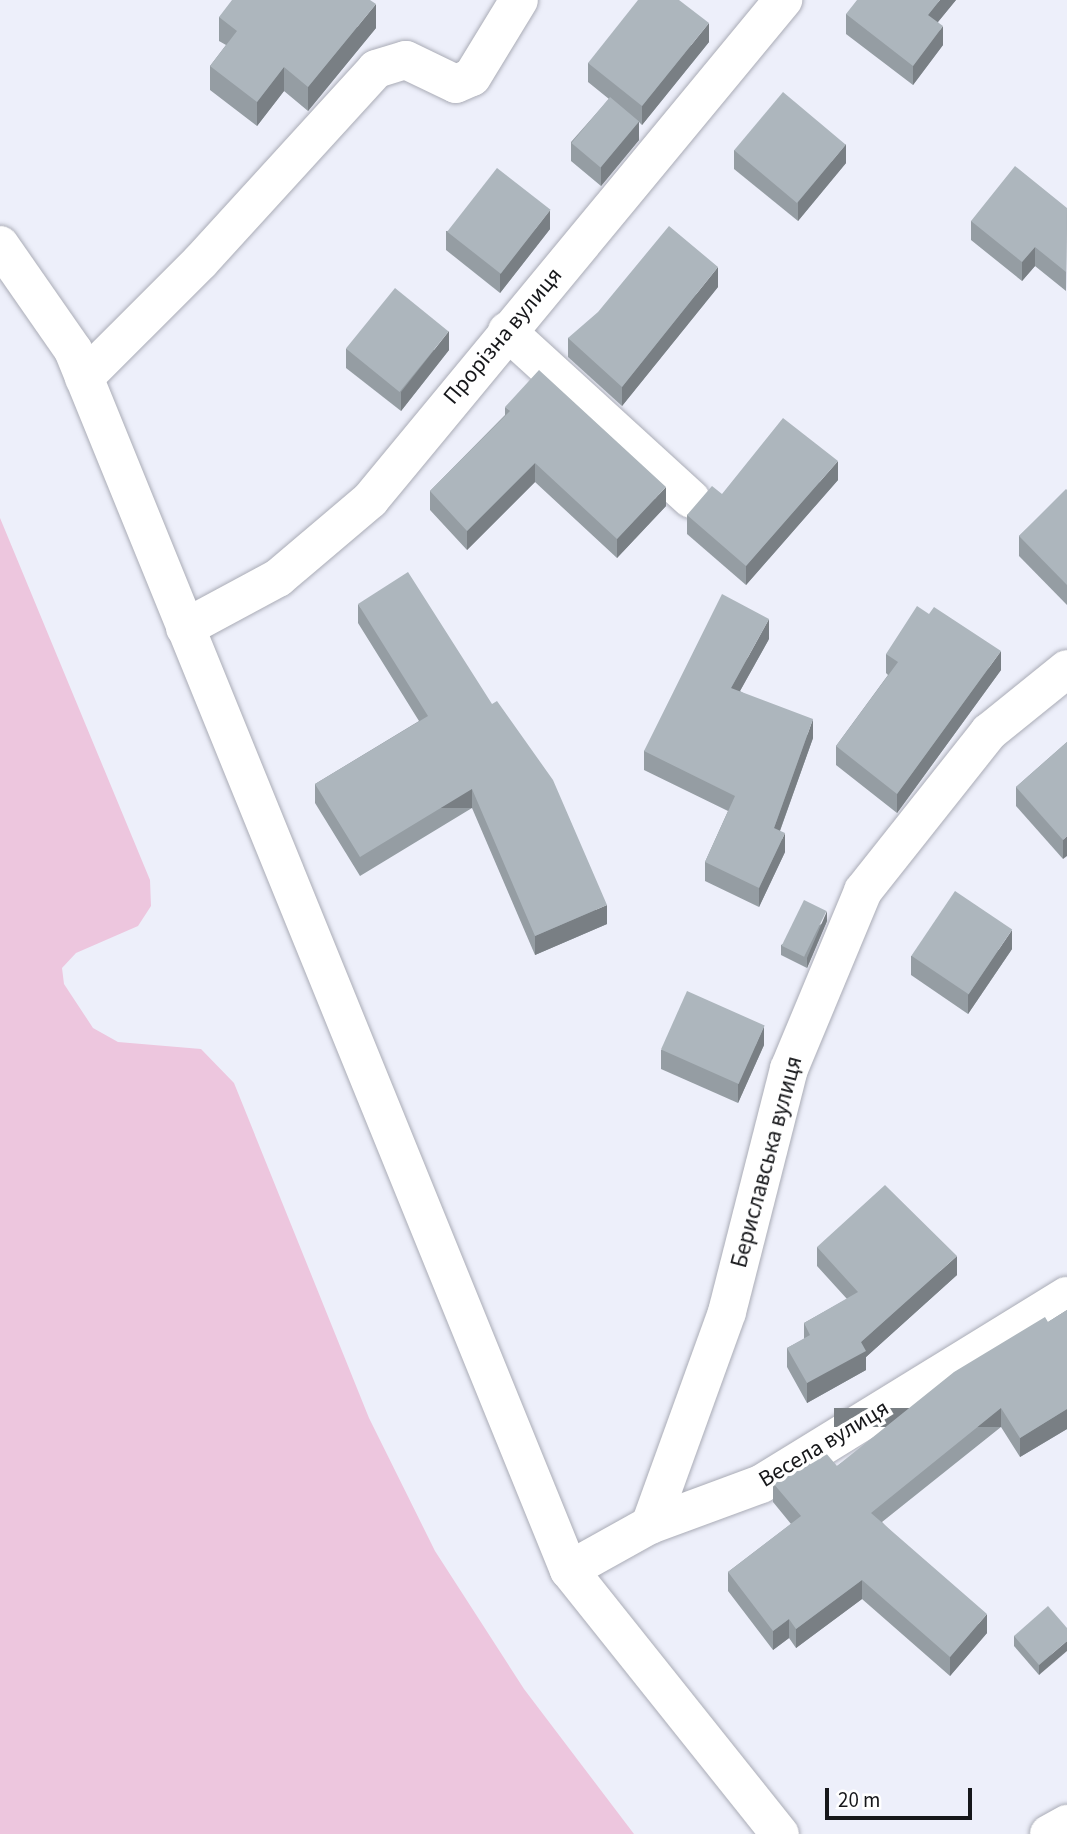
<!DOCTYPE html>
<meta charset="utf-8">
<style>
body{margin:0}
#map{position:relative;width:1067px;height:1834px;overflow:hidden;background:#edeffa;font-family:"Source Sans 3",sans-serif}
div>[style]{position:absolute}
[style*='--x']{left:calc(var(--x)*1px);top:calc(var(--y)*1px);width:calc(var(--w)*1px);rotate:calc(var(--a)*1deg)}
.green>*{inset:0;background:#edc6de}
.roads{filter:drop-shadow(0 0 2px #aaacb6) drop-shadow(0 0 2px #aaacb6)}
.minor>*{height:38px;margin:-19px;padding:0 19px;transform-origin:19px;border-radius:19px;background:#fff}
.wall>*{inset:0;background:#959da3}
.shaded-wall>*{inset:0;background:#797f84;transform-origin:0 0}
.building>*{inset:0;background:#adb6bd;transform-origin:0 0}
span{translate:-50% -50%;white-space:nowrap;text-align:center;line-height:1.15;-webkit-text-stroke:7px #fff;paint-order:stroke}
.street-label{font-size:23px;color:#16171a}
.scale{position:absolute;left:825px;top:1788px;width:147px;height:32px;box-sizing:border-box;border:4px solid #16171a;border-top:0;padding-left:9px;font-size:21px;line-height:24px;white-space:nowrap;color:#16171a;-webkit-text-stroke:5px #fff;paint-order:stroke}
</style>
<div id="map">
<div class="green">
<i style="clip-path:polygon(0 518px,150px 880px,151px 906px,138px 926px,76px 953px,62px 968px,64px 984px,93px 1028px,118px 1042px,201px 1049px,234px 1083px,369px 1418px,435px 1551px,524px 1689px,634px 1834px,0 1834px)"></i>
</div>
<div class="roads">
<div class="minor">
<i style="--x:0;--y:245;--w:128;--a:55.2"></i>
<i style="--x:73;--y:350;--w:1317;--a:67.88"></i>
<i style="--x:569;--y:1570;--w:338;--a:51.4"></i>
<i style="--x:507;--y:331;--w:249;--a:42.4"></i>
<i style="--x:84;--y:378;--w:164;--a:-45"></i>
<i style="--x:200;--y:262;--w:261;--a:-47.6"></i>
<i style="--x:376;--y:69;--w:31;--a:-17"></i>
<i style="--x:406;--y:60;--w:55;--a:25.6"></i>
<i style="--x:456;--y:84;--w:17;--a:-24"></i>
<i style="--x:472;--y:77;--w:90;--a:-58.6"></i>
<i style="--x:185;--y:628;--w:106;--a:-28.3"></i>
<i style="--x:278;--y:578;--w:121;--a:-40.3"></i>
<i style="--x:370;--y:500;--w:649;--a:-50.44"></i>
<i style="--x:650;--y:1525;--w:226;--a:-70.1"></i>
<i style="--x:727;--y:1312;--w:251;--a:-75.7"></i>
<i style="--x:789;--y:1069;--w:193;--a:-67.4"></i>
<i style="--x:863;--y:891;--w:203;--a:-51.6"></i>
<i style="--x:989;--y:732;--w:100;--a:-38.9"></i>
<i style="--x:569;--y:1570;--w:93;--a:-29.1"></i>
<i style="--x:650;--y:1525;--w:118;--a:-20.3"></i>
<i style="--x:761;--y:1484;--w:359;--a:-31.6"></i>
<i style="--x:1049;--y:1834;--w:21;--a:-29"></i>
</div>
</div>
<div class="wall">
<i style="clip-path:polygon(956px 0,938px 22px,943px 45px,913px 85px,846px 34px,846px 14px)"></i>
<i style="clip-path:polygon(219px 17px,376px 28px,308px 111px,284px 91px,257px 126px,210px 90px,210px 66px,226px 45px,219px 41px)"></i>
<i style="clip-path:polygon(709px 42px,642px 125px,639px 122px,639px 140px,601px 186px,571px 161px,571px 142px,609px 99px,588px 82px,588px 63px)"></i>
<i style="clip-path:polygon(734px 150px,846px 163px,798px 221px,734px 169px)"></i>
<i style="clip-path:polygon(1067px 208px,1066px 291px,1035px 266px,1022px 281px,971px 240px,971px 221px)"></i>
<i style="clip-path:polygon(550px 229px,500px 293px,446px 250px,446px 231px)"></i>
<i style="clip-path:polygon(718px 287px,622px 406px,568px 357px,568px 338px)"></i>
<i style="clip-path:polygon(346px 349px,449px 350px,401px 411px,346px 368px)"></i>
<i style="clip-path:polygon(505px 407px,666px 506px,617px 558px,535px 482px,467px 550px,430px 510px,430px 491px,505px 415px)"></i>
<i style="clip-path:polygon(838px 480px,746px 585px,687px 534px,687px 515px,722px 494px)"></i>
<i style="clip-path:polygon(1067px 490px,1067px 605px,1019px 556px,1019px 536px)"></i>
<i style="clip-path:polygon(358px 604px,607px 924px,535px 955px,472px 808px,360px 876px,315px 803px,315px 784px,419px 721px,358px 623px)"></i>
<i style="clip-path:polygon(769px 639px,740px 691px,813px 738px,780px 831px,785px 852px,759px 907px,705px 881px,705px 862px,728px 811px,644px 770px,644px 751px)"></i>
<i style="clip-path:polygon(886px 654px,1001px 670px,897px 813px,836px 765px,836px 746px,888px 675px,886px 673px)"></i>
<i style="clip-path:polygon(1067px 742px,1063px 859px,1016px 806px,1016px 787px)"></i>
<i style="clip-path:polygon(827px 921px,807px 968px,781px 955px,781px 945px)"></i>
<i style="clip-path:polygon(1012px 949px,968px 1014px,911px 975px,911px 956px)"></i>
<i style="clip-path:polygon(764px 1045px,738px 1103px,661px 1069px,661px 1050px)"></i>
<i style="clip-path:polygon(817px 1247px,957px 1275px,866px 1357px,866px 1370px,807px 1403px,787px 1367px,787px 1348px,804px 1339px,804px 1323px,847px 1299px,817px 1266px)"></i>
<i style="clip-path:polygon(1067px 1310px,1067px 1429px,1020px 1457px,1001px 1427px,882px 1522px,987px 1633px,950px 1676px,862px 1599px,796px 1648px,789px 1638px,773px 1650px,728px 1591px,728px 1572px,791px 1524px,773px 1502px,773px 1483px,837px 1466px,1048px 1322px)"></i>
<i style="clip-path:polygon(1067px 1628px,1039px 1675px,1014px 1646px,1014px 1636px)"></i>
</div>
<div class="shaded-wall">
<i style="clip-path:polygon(940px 0,956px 0,928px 34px,928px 15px)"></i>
<i style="clip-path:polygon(376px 4px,376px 28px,308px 111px,308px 87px)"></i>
<i style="clip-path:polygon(709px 23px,709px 42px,642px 125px,642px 106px)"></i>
<i style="clip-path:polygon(943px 26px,943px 45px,913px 85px,913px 66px)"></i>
<i style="clip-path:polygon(284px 67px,284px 91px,257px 126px,257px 102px)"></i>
<i style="clip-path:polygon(639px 121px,639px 140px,601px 186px,601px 167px)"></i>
<i style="clip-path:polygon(846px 144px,846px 163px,798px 221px,798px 202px)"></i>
<i style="clip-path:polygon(550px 210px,550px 229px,500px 293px,500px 274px)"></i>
<i style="clip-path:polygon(1035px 247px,1035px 266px,1022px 281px,1022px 262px)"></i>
<i style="clip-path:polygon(718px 267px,718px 287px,622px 406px,622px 387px)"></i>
<i style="clip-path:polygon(449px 331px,449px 350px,401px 411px,401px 392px)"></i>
<i style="clip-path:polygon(838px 461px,838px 480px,746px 585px,746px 566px)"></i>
<i style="clip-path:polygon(535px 463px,535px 482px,467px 550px,467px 531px)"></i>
<i style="clip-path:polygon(666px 487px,666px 506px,617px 558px,617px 539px)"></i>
<i style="clip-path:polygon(769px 619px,769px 639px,731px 707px,731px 688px)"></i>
<i style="clip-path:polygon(1001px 651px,1001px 670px,897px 813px,897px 794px)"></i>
<i style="clip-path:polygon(813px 719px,813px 738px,774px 847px,774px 828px)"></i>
<i style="left:472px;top:789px;width:19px;height:131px;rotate:90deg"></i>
<i style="clip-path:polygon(785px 833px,785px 852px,759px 907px,759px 888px)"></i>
<i style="clip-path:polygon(1067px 836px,1067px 856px,1063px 859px,1063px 840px)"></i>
<i style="clip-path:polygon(607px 905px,607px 924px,535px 955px,535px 936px)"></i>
<i style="clip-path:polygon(827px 911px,827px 921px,807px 968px,807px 958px)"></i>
<i style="clip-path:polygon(1012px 930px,1012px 949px,968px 1014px,968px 995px)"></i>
<i style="clip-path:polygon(764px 1026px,764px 1045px,738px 1103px,738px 1084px)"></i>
<i style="clip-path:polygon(957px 1256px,957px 1275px,866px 1357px,866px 1370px,807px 1403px,807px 1383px,861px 1342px)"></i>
<i style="left:1001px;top:1408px;width:19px;height:167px;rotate:90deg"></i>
<i style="clip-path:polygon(1067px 1409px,1067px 1429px,1020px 1457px,1020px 1438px)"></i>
<i style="clip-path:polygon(862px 1580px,862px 1599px,796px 1648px,796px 1629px)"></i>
<i style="clip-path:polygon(987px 1614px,987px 1633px,950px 1676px,950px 1657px)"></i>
<i style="clip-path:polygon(789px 1619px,789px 1638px,773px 1650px,773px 1631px)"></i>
<i style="clip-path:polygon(1067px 1641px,1067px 1651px,1039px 1675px,1039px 1665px)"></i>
</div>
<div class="building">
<i style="clip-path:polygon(232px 0,370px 0,376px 4px,308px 87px,284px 67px,257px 102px,210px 66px,237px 31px,219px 17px)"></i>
<i style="clip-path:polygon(638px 0,679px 0,709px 23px,642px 106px,588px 63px)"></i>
<i style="clip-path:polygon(857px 0,940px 0,928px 15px,943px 26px,913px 66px,846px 14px)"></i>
<i style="left:783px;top:92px;width:82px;height:76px;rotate:40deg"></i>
<i style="left:610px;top:97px;width:38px;height:60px;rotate:40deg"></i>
<i style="clip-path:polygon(1015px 166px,1067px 208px,1066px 272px,1035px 247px,1022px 262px,971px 221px)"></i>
<i style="left:497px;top:168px;width:68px;height:81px;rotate:38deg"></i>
<i style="clip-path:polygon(669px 226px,718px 267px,622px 387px,568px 338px,598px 312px)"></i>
<i style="left:395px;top:288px;width:69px;height:78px;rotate:39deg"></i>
<i style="clip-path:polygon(539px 370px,666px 487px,617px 539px,535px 463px,467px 531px,430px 491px,510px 411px,505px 407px)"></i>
<i style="clip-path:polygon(783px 418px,838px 461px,746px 566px,687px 515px,712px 486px,722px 494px)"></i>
<i style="clip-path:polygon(1066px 489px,1067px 490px,1067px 585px,1019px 536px)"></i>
<i style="clip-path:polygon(408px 572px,492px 704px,497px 701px,553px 780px,607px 905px,535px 936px,472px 789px,360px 857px,315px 784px,428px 716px,358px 604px)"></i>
<i style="clip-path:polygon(722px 594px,769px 619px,731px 688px,813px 719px,774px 828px,785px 833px,759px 888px,705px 862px,735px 796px,644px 751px)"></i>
<i style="clip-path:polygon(917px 606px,929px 614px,934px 607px,1001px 651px,897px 794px,836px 746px,898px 662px,886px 654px)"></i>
<i style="clip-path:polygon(1067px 742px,1067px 836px,1063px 840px,1016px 787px)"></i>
<i style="left:955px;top:891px;width:69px;height:78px;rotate:34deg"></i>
<i style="left:804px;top:900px;width:25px;height:51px;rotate:26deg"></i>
<i style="left:687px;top:991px;width:85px;height:64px;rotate:24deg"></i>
<i style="clip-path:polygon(885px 1185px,957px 1256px,861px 1342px,866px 1351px,807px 1383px,787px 1348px,810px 1335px,804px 1323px,858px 1292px,817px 1247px)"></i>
<i style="clip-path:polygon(1067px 1310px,1067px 1409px,1020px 1438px,1001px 1408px,871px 1513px,987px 1614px,950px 1657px,862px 1580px,796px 1629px,789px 1619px,773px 1631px,728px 1572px,801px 1516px,773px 1483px,825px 1452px,837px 1466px,954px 1372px,1045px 1317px,1048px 1322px)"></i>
<i style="clip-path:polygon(1048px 1606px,1067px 1628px,1067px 1641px,1039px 1665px,1014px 1636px)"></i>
</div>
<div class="street-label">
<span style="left:503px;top:336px;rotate:-50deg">Прорізна вулиця</span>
<span style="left:767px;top:1162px;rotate:-75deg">Бериславська вулиця</span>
<span style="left:824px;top:1444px;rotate:-31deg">Весела вулиця</span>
</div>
<div class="scale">20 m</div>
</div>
